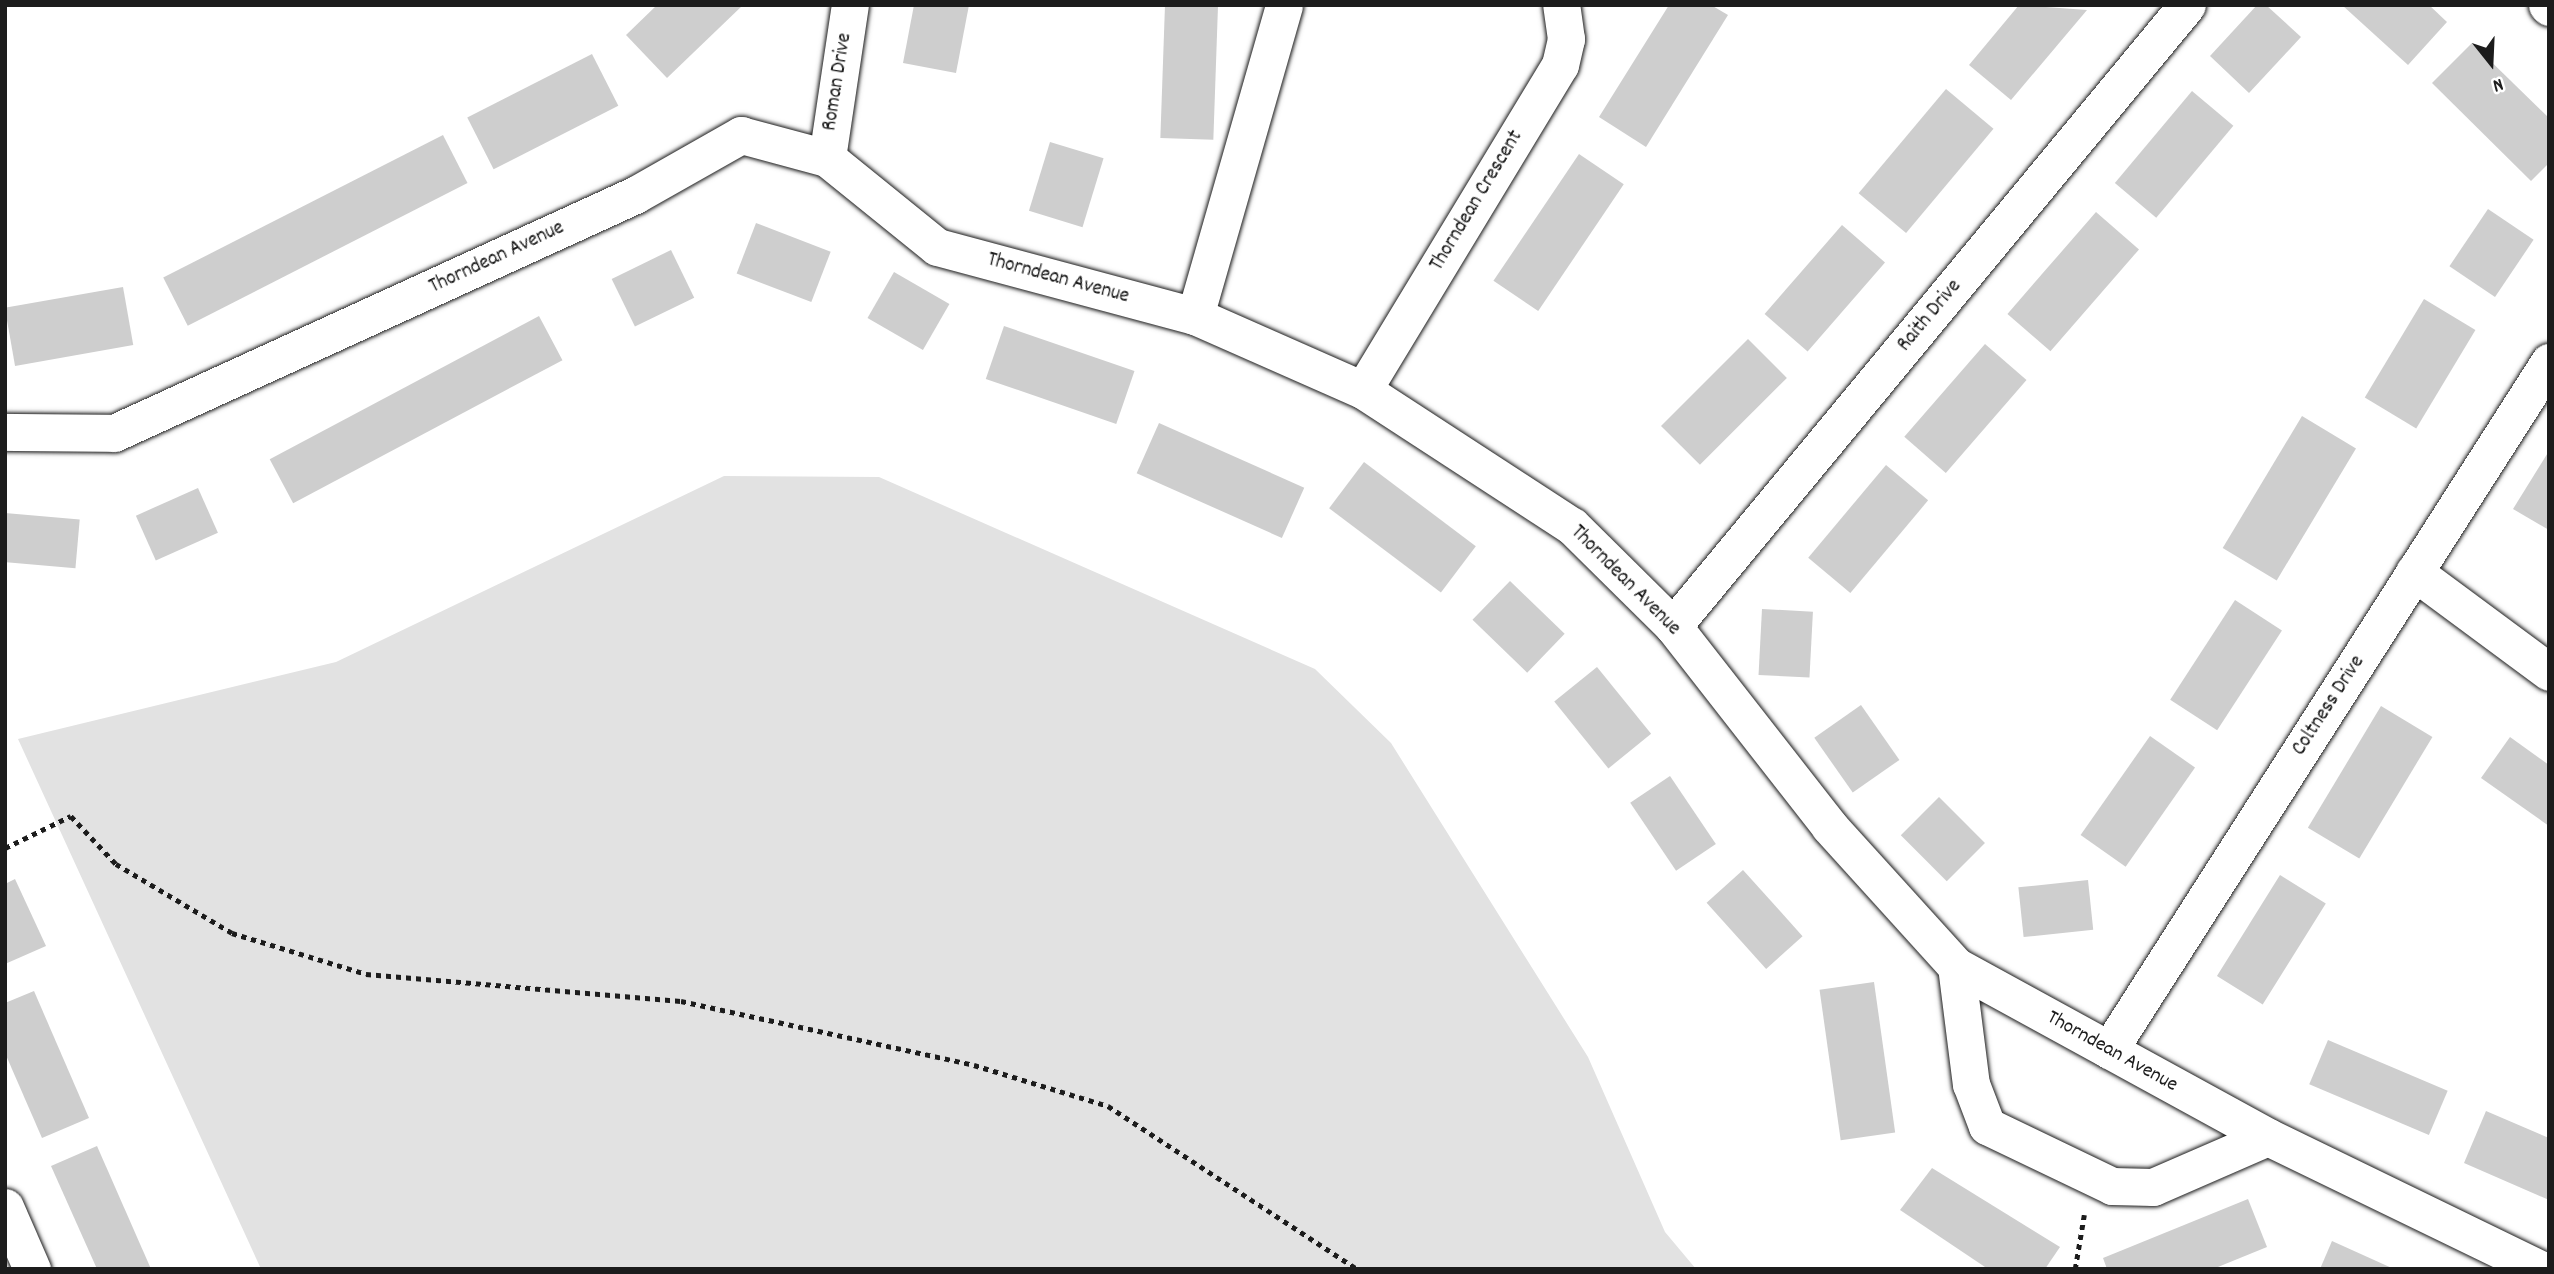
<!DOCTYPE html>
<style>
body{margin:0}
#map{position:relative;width:2554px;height:1274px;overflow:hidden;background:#fff;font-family:Dekko,sans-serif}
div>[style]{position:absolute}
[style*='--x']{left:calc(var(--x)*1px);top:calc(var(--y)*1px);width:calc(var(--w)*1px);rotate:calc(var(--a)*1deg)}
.green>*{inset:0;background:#e2e2e2}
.building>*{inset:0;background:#cecece;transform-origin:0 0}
.path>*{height:4.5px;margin-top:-2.25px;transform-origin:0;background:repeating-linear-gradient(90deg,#1c1c1c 0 5px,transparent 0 10px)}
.roads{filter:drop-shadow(0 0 2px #1c1c1c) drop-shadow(0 0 2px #1c1c1c)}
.street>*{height:37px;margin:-18.5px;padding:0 18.5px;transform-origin:18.5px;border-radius:18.5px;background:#fff}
span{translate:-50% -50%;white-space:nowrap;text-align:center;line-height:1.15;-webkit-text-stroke:5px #fff;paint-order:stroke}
.street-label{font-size:21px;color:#1c1c1c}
.frame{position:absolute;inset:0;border:7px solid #1c1c1c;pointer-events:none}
.north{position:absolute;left:2456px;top:28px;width:70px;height:70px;-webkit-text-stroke:5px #fff;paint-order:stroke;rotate:162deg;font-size:19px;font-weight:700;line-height:28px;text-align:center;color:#1c1c1c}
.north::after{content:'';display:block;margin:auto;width:24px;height:32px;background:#1c1c1c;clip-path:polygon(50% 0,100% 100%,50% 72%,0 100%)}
</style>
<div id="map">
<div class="green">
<i style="clip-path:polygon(724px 476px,879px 477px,1315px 669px,1391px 743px,1588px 1057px,1665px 1232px,1696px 1269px,261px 1269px,18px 739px,336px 662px)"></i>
</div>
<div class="building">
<i style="clip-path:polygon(657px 5px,743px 5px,667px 78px,626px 35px)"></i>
<i style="clip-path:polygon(914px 5px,969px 5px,956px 73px,903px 63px)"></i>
<i style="left:1165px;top:5px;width:53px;height:133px;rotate:2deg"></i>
<i style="clip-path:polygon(1669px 5px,1711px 5px,1728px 15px,1646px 147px,1599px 117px)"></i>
<i style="clip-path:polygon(2019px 5px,2087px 10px,2011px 100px,1969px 65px)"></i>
<i style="clip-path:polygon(2257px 5px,2266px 5px,2301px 37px,2249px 93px,2210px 56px)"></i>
<i style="clip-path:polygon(2342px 5px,2429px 5px,2447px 22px,2408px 65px)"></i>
<i style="clip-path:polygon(2472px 43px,2549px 118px,2549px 163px,2531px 181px,2432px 83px)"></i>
<i style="left:592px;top:54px;width:58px;height:140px;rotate:63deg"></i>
<i style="left:1946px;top:89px;width:62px;height:136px;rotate:40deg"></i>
<i style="left:2192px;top:91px;width:54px;height:120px;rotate:40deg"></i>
<i style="left:443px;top:135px;width:54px;height:314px;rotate:63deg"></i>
<i style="left:1050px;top:142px;width:56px;height:72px;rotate:17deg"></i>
<i style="left:1579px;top:154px;width:54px;height:153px;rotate:34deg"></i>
<i style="left:2488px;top:209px;width:55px;height:69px;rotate:34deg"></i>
<i style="left:2096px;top:212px;width:57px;height:135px;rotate:41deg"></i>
<i style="left:756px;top:223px;width:80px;height:54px;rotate:21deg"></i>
<i style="left:1842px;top:225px;width:57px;height:118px;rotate:41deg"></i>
<i style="left:671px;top:250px;width:53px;height:66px;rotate:64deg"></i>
<i style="left:894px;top:272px;width:64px;height:53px;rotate:30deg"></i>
<i style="left:123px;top:287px;width:59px;height:120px;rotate:80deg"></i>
<i style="left:2424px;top:299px;width:60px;height:115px;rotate:31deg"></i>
<i style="left:539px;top:316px;width:50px;height:305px;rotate:62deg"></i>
<i style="left:1004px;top:326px;width:138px;height:56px;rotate:19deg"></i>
<i style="left:1748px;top:339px;width:55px;height:123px;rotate:45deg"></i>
<i style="left:1985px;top:344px;width:55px;height:123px;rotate:41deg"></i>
<i style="left:2302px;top:416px;width:63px;height:154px;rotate:31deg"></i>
<i style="left:1159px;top:423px;width:159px;height:55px;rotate:24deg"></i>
<i style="clip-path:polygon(2549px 451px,2549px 530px,2513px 509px)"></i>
<i style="left:1364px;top:462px;width:140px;height:58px;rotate:37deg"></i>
<i style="left:1886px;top:465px;width:55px;height:121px;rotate:40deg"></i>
<i style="left:198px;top:488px;width:49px;height:68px;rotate:66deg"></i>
<i style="left:5px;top:513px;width:75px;height:49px;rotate:5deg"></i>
<i style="left:1510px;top:581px;width:76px;height:54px;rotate:44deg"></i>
<i style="left:2235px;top:600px;width:56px;height:119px;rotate:33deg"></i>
<i style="left:1762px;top:609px;width:51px;height:66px;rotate:3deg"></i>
<i style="left:1597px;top:667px;width:86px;height:55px;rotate:51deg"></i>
<i style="left:1861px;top:705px;width:67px;height:57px;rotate:55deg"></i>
<i style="left:2381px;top:706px;width:60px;height:142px;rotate:31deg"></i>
<i style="left:2150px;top:736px;width:55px;height:121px;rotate:35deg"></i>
<i style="clip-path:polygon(2510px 737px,2549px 765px,2549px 826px,2481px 778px)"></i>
<i style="left:1670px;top:776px;width:82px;height:48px;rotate:56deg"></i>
<i style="left:1939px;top:797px;width:65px;height:54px;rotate:45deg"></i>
<i style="left:1743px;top:870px;width:89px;height:49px;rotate:48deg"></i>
<i style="left:2280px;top:875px;width:54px;height:119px;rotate:32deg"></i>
<i style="clip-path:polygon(15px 879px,46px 946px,5px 964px,5px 884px)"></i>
<i style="left:2088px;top:880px;width:50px;height:70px;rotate:84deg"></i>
<i style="left:1874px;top:982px;width:152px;height:55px;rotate:82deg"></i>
<i style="clip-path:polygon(34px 991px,89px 1118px,42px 1138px,5px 1053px,5px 1003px)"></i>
<i style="left:2328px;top:1040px;width:130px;height:48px;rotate:23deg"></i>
<i style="clip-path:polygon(2486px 1111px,2549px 1138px,2549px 1200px,2464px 1163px)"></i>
<i style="clip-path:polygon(97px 1146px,151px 1269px,97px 1269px,51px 1166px)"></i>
<i style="clip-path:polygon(1932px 1168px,2060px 1247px,2045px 1269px,1988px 1269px,1900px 1210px)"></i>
<i style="clip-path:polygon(2248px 1199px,2267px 1247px,2213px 1269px,2107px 1269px,2103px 1258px)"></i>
<i style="clip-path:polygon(2332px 1241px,2394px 1269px,2320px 1269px)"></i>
</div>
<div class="path">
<i style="--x:5;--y:848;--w:73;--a:-25.9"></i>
<i style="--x:71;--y:816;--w:66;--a:46.8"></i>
<i style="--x:116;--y:864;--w:135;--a:30.7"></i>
<i style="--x:232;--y:933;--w:140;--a:17"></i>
<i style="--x:366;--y:974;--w:316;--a:4.9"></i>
<i style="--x:681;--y:1001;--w:300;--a:12.3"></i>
<i style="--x:974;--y:1065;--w:140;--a:17"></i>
<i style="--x:1108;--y:1106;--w:298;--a:33.2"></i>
<i style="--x:2075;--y:1269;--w:55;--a:-80.5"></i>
</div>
<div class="roads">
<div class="street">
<i style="--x:2547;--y:5;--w:3;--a:45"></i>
<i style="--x:827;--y:158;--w:155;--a:-81.5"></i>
<i style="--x:1195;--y:316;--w:323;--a:-74"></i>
<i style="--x:1363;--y:390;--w:380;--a:-58.8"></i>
<i style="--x:1560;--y:65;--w:27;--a:-77"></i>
<i style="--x:1566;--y:39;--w:34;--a:-98"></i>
<i style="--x:5;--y:432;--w:109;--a:0.5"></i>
<i style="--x:114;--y:433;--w:573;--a:-24.55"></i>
<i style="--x:635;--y:195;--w:122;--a:-29.5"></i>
<i style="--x:741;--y:135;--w:89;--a:15"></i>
<i style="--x:827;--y:158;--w:141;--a:39"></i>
<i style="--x:937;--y:247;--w:267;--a:15"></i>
<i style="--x:1195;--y:316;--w:184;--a:23.8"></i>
<i style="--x:1363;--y:390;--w:249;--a:33.1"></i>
<i style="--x:1572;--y:526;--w:142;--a:44.7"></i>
<i style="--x:1673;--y:626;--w:254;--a:52"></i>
<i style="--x:1829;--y:826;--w:189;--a:47.8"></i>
<i style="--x:1956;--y:966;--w:356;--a:28.7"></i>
<i style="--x:2268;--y:1137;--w:302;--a:25.9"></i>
<i style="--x:2414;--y:572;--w:168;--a:36.5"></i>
<i style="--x:1673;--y:626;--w:806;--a:-50.39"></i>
<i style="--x:1956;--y:966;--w:119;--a:82.8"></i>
<i style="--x:1971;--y:1084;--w:45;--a:69.1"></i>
<i style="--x:1987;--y:1126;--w:139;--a:25.6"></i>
<i style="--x:2112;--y:1186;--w:41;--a:1.4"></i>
<i style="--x:2153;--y:1187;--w:125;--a:-23.5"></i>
<i style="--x:2109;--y:1050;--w:817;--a:-57.4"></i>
<i style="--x:5;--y:1207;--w:68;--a:66.5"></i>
</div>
</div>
<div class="street-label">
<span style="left:838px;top:82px;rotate:-81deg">Roman Drive</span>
<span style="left:1477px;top:201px;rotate:-59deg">Thorndean Crescent</span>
<span style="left:497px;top:258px;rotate:-25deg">Thorndean Avenue</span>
<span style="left:1058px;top:279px;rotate:15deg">Thorndean Avenue</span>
<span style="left:1930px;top:316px;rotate:-50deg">Raith Drive</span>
<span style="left:1625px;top:581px;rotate:45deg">Thorndean Avenue</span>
<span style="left:2329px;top:706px;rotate:-57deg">Coltness Drive</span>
<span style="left:2112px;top:1052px;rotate:29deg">Thorndean Avenue</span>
</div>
<div class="frame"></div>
<div class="north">N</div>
</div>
